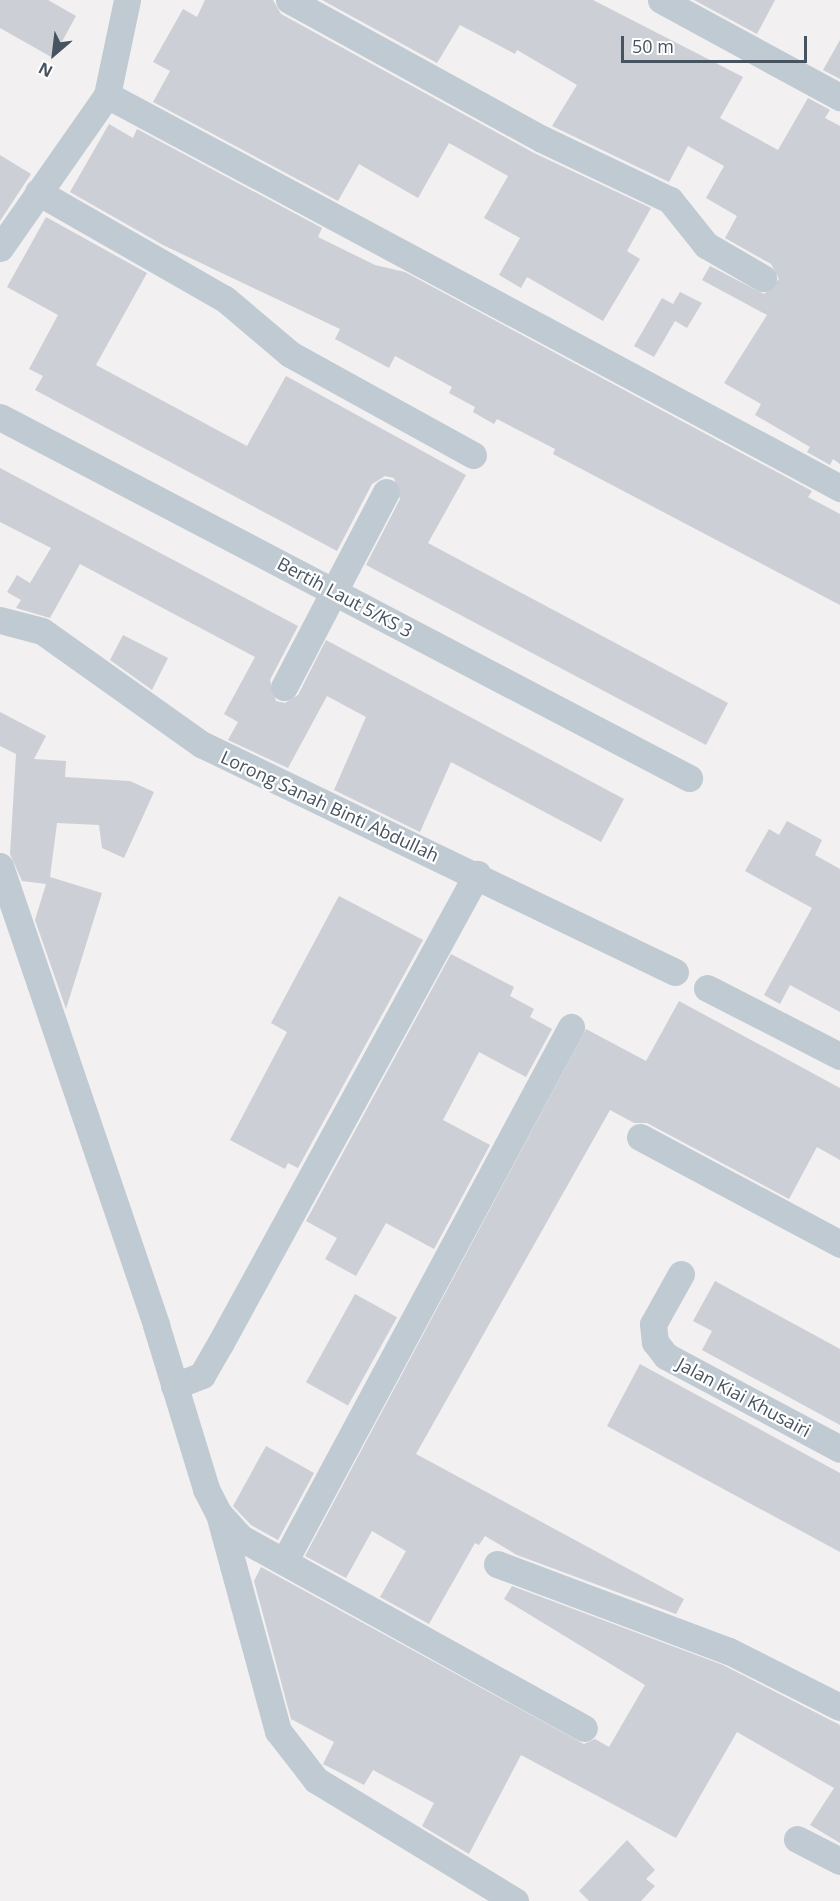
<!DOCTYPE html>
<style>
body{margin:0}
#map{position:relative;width:840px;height:1901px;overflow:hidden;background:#f2f0f0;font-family:"Open Sans",sans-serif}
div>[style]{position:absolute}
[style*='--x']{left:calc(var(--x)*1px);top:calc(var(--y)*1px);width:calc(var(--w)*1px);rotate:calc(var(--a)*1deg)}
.building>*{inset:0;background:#cccfd5;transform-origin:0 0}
.minor>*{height:27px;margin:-13.5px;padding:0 13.5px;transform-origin:13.5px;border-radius:13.5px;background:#c0cad2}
span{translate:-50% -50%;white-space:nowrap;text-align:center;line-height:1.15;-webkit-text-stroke:4.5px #fff;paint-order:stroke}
.street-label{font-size:18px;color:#47535f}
.north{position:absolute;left:24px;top:24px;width:60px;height:60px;-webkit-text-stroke:4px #fff;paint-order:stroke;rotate:208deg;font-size:16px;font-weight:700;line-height:24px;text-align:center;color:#47535f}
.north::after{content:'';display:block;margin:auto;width:21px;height:27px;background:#47535f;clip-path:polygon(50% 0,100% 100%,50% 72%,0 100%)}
.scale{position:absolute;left:621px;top:36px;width:186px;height:27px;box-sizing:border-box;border:3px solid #47535f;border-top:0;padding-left:8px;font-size:18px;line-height:21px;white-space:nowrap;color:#47535f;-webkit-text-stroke:4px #fff;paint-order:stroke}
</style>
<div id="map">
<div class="building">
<i style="clip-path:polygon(0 0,48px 0,76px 16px,53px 58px,0 28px)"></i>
<i style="clip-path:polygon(205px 0,273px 0,281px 14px,534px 153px,651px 208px,627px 251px,640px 259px,603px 321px,527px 277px,521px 288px,499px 275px,520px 238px,484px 218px,508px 176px,449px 143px,418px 198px,359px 164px,338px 201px,153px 102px,170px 71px,153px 62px,183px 9px,197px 17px)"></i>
<i style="clip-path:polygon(322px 0,593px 0,743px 77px,720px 118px,778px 150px,808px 98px,830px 110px,825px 118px,840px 126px,840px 464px,833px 459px,830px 465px,807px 452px,810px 447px,755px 415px,761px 404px,724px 383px,767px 315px,702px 280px,710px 266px,764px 294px,779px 279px,771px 264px,725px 238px,737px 216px,706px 198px,724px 166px,688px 146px,669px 182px,552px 126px,577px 85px,517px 50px,515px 54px,460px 25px,437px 63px)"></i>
<i style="clip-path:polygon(694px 0,775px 0,757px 34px)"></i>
<i style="clip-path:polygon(840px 40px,840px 79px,823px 70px)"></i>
<i style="clip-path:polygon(109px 124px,133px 138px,137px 129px,322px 228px,318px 237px,375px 265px,405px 272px,812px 491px,808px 497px,840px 514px,840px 605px,553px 454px,555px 449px,497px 419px,494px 424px,473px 412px,475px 407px,449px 393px,452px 387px,395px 356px,389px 368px,335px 339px,340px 329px,163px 245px,70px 192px)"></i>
<i style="clip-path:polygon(0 155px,31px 174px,0 221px)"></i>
<i style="clip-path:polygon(46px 217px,147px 273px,96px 365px,247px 446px,286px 376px,466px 475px,428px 543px,728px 703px,706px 745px,366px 565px,400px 499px,394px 478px,385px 476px,372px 484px,337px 551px,35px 390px,43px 376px,29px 369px,58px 315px,7px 287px)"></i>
<i style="clip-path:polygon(680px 292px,702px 303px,687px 328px,675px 321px,654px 357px,634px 346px,662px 298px,673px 304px)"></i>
<i style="clip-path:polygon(0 468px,298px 626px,270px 680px,276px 701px,285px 703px,298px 695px,326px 640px,624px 799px,601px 842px,451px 762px,420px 832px,334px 790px,366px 717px,327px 696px,288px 768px,228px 740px,238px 722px,224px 714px,255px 657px,80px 564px,50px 618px,16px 608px,21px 600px,7px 592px,17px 575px,30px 583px,51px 548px,0 522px)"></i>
<i style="clip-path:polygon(123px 635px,168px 658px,152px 690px,110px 660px)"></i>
<i style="clip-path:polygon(0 712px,46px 736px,34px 759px,66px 761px,65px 777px,130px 781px,154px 792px,124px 858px,102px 848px,99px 825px,57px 823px,50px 877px,102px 893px,66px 1009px,35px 920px,46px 884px,22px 881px,10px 854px,16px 754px,0 746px)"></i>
<i style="clip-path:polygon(787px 821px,822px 840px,815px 855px,840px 869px,840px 1012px,790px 985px,780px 1004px,764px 995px,812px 908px,745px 871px,769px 829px,779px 835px)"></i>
<i style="clip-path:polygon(339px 896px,423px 940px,298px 1168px,288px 1163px,285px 1169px,230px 1140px,287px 1032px,271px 1023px)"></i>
<i style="clip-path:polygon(451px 954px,514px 987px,510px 996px,534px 1009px,530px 1017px,552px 1029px,526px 1077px,479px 1052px,443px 1120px,490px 1145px,434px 1249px,386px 1223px,356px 1276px,325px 1259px,337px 1238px,306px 1221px)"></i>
<i style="clip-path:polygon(679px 1001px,840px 1088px,840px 1160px,817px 1147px,789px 1199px,647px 1123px,634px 1123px,610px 1110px,416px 1454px,684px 1599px,676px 1614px,517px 1555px,485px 1536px,479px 1545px,475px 1543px,429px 1624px,380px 1597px,406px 1551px,372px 1531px,346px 1578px,305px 1556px,586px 1029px,646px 1061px)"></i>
<i style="clip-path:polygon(715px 1281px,840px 1349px,840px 1425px,702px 1350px,712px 1331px,693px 1321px)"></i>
<i style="left:355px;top:1294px;width:48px;height:101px;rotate:29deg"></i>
<i style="clip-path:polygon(640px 1364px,840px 1473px,840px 1552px,607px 1426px)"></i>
<i style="clip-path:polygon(266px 1446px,314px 1473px,278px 1540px,251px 1525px,233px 1506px)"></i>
<i style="clip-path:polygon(261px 1567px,584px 1744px,595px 1739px,609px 1747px,645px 1685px,504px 1599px,512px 1586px,723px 1665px,840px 1725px,840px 1843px,810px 1825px,834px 1788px,737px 1732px,676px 1838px,521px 1755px,469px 1854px,422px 1826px,434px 1803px,373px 1770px,364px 1785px,323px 1764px,334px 1742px,291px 1719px,254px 1581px)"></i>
<i style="clip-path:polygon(627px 1840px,655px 1870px,646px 1879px,655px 1886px,641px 1901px,589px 1901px,579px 1891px)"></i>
</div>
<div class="minor">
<i style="--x:289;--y:0;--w:289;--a:28.8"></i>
<i style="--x:542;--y:139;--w:142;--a:25.5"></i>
<i style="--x:670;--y:200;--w:58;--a:51.3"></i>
<i style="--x:706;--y:245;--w:66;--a:30.1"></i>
<i style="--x:661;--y:0;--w:204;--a:28.5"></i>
<i style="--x:107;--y:95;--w:832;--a:28.2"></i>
<i style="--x:38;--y:192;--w:215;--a:29.8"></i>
<i style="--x:225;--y:299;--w:85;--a:40.2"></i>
<i style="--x:290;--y:354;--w:209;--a:28.9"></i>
<i style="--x:0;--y:248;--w:187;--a:-55"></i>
<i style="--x:107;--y:95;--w:97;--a:-78.1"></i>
<i style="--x:0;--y:417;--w:778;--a:27.65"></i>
<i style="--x:0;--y:620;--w:43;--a:14.7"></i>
<i style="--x:42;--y:631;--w:195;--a:35.4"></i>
<i style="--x:201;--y:744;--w:526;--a:25.69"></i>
<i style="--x:284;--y:687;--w:220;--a:-62.4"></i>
<i style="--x:0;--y:866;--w:485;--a:71.2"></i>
<i style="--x:156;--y:1325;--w:171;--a:73"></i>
<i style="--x:206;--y:1489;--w:28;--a:63"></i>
<i style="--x:219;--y:1514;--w:225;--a:74.8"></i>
<i style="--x:278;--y:1731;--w:62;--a:52.2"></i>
<i style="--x:316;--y:1780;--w:233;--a:31.3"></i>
<i style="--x:707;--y:988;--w:149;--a:27.1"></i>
<i style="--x:640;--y:1137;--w:227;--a:28.1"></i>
<i style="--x:681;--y:1274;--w:57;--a:119.2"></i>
<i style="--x:653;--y:1324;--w:18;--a:84"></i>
<i style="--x:655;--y:1342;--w:18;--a:52"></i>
<i style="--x:666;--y:1356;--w:197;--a:28.1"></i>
<i style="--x:174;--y:1386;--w:30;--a:-21"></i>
<i style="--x:202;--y:1375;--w:36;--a:-60"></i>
<i style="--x:220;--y:1344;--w:536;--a:-61.33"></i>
<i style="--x:222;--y:1517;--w:28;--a:48"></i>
<i style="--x:241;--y:1538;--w:392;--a:29"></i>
<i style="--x:285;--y:1560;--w:605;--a:-61.78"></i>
<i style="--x:497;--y:1564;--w:248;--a:20.6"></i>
<i style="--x:729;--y:1651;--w:124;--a:26.8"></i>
<i style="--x:797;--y:1839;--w:48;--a:27.1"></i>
</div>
<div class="street-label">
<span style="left:345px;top:597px;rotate:28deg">Bertih Laut 5/KS 3</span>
<span style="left:330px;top:806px;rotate:25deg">Lorong Sanah Binti Abdullah</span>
<span style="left:744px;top:1397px;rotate:28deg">Jalan Kiai Khusairi</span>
</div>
<div class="north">N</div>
<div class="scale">50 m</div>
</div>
